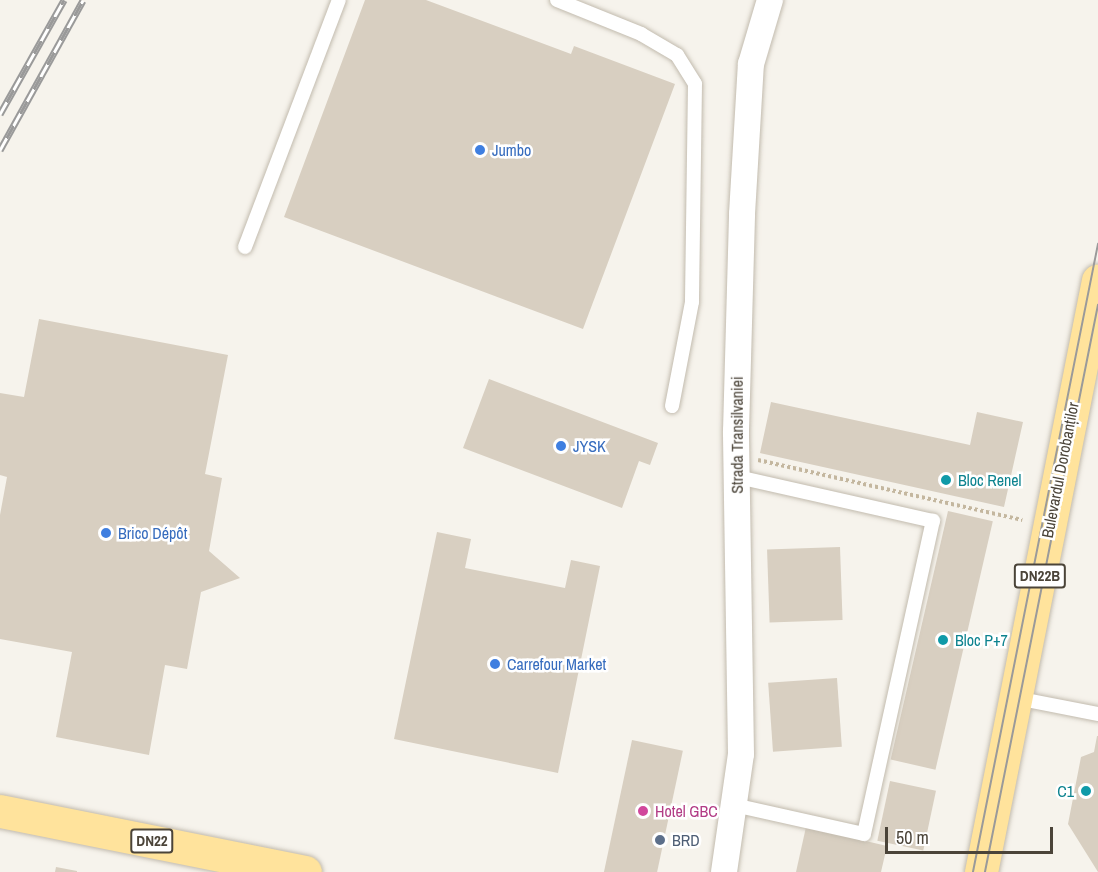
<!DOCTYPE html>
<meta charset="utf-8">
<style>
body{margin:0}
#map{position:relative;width:1098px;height:872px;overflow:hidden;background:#f6f3ec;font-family:"Archivo Narrow",sans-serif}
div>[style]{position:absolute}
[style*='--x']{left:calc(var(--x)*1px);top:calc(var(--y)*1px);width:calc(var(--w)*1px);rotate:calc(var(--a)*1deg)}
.building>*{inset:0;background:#d8cfc1;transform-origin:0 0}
.path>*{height:4px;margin-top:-2px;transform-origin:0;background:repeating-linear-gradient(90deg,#c4b79f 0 3px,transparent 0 6px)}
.roads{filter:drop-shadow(0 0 2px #c2bbae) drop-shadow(0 0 2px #c2bbae)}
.service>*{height:14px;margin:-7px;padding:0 7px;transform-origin:7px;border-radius:7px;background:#fff}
.minor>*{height:26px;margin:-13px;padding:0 13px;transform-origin:13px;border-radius:13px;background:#fff}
.primary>*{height:33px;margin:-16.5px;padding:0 16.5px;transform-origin:16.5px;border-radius:16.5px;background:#ffe39c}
.tram>*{height:1.5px;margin:-0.75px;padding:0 0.75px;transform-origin:0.75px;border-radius:0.75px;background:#9a9a9a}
.rail>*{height:7px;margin-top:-3.5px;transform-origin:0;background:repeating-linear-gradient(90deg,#fff 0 14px,#9a9a9a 0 28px);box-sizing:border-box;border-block:2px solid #9a9a9a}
.dots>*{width:16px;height:16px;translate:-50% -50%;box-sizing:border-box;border:3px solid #fff;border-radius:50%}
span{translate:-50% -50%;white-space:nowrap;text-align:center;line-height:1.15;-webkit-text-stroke:5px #fff;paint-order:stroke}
.shield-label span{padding:2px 4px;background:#fff;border:2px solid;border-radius:4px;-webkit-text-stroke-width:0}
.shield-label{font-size:15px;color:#4b4439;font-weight:700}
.shop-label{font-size:16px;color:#366cbe}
.left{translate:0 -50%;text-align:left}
.street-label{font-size:16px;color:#4b4439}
.culture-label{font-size:16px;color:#0d838f}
.right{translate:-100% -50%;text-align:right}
.hotel-label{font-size:16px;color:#b23c85}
.service-label{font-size:16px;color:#4e5e75}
.scale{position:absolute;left:885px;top:827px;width:168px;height:27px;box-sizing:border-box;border:3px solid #4b4439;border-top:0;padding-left:8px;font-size:18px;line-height:21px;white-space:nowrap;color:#4b4439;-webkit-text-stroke:4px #fff;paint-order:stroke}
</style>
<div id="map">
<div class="building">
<i style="clip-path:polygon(365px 0,426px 0,571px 54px,574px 46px,675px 84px,583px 329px,284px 217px)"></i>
<i style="clip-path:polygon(39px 319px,228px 355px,205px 474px,222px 478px,209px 551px,240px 578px,201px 592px,187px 669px,165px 665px,149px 755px,56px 737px,72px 652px,0 639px,0 515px,7px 477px,0 475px,0 393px,24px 397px)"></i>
<i style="clip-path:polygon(489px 379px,658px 443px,650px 465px,639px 461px,622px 508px,463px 448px)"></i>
<i style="clip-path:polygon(771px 402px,970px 445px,977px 412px,1023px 422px,1004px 507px,760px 453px)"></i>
<i style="left:948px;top:511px;width:46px;height:255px;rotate:13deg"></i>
<i style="clip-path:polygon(437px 532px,471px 539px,465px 568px,565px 588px,571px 560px,600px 566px,558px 773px,394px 739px)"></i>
<i style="left:840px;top:547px;width:73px;height:73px;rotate:88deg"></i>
<i style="left:837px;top:678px;width:69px;height:69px;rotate:86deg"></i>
<i style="clip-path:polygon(1097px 736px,1098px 736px,1098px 872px,1068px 824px,1081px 757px,1094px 752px)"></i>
<i style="left:632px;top:740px;width:52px;height:135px;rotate:12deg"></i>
<i style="left:890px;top:781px;width:47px;height:61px;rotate:12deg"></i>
<i style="clip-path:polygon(806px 827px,887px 846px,881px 872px,796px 872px)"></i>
<i style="clip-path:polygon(56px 867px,77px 871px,77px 872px,55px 872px)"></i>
</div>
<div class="path">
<i style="--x:758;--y:460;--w:271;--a:12.8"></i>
</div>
<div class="roads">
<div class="service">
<i style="--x:557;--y:0;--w:91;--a:22"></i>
<i style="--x:641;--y:34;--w:42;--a:30.3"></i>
<i style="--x:677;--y:55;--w:34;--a:58"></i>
<i style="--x:695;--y:84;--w:218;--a:90.8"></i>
<i style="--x:692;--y:302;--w:106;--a:100.9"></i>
<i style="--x:245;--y:247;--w:264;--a:-69.2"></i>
<i style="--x:1016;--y:698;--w:84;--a:11"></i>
<i style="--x:734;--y:805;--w:133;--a:12.6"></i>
<i style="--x:864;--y:834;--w:321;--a:-77.6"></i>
<i style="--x:933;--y:521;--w:201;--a:-167.3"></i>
</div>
<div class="minor">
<i style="--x:724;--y:872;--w:119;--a:-81.8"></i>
<i style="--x:741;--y:754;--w:323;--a:-90.9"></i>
<i style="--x:736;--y:431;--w:217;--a:-88.4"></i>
<i style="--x:742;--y:214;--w:150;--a:-86.6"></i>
<i style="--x:751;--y:64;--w:67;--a:-73.5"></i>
</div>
<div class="primary">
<i style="--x:0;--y:811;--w:311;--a:11.3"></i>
<i style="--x:981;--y:872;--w:603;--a:-78.82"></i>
</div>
</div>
<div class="tram">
<i style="--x:973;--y:872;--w:640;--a:-78.74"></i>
<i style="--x:985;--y:872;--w:578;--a:-78.73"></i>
</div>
<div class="rail">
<i style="--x:0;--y:114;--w:131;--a:-60.7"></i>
<i style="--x:0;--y:150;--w:171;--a:-61"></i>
</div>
<div class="dots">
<i style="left:480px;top:150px;background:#3f7fe0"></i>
<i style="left:561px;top:446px;background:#3f7fe0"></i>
<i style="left:946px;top:480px;background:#0f9aa8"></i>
<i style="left:106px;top:533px;background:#3f7fe0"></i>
<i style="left:943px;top:640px;background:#0f9aa8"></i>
<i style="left:495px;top:664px;background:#3f7fe0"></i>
<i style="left:1086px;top:791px;background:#0f9aa8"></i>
<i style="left:643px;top:811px;background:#d1479c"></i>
<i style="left:660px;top:840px;background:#5c6f8a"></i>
</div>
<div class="shield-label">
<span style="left:1040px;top:576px">DN22B</span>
<span style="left:152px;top:841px">DN22</span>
</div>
<div class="shop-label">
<span class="left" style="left:492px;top:150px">Jumbo</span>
<span class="left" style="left:573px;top:446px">JYSK</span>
<span class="left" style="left:118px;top:533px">Brico Dépôt</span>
<span class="left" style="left:507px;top:664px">Carrefour Market</span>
</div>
<div class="street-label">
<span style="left:737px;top:435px;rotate:-90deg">Strada Transilvaniei</span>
<span style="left:1060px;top:470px;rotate:-79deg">Bulevardul Dorobanților</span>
</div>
<div class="culture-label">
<span class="left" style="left:958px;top:480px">Bloc Renel</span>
<span class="left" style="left:955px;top:640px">Bloc P+7</span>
<span class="right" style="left:1074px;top:791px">C1</span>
</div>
<div class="hotel-label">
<span class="left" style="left:655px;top:811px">Hotel GBC</span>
</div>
<div class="service-label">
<span class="left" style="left:672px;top:840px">BRD</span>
</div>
<div class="scale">50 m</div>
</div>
